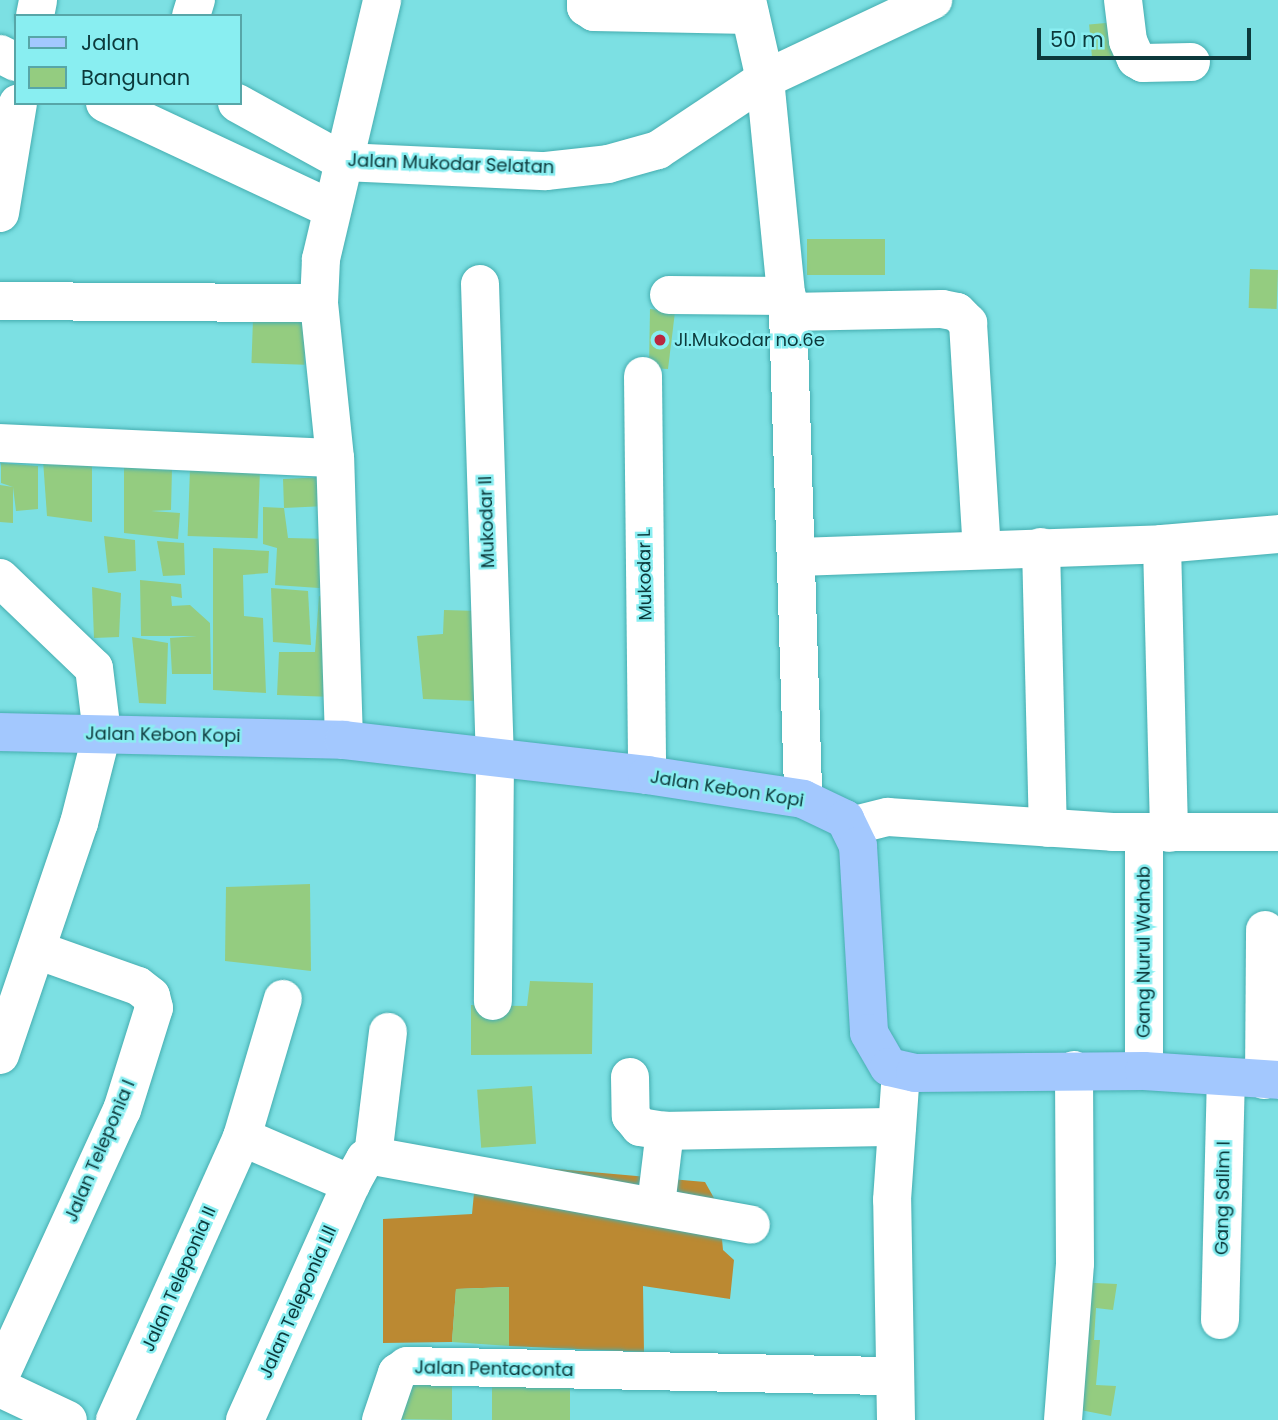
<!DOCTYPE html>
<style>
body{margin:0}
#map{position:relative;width:1278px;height:1420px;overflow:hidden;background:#7ce0e3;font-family:Poppins,sans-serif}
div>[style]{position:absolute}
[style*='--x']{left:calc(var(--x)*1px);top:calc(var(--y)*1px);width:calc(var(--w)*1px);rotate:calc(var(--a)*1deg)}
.forest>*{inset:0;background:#bb8932}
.building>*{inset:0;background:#94cc80;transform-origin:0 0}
.roads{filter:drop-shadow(0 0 2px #45adb0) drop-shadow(0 0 2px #45adb0)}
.minor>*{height:38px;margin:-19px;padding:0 19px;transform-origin:19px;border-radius:19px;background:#fff}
.major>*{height:38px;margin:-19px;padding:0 19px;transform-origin:19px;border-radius:19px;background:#a3c8fe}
.dots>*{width:19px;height:19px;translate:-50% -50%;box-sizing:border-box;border:4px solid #89eef1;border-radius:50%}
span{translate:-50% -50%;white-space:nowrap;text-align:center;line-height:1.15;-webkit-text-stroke:5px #89eef1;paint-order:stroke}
.street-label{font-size:18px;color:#0c393b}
.poi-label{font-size:18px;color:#0c393b}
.left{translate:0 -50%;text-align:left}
.legend{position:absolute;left:14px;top:14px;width:228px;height:91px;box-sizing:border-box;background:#89eef1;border:2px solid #57a6a8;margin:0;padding:9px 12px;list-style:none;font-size:21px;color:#0c393b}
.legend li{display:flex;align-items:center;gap:14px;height:35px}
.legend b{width:35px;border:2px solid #57a6a8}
.scale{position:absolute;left:1037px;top:28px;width:214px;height:32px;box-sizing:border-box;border:4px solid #0c393b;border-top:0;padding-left:9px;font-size:21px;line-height:24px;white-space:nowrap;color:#0c393b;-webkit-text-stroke:5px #89eef1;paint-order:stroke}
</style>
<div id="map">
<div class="forest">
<i style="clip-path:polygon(477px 1162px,705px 1182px,719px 1207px,723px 1250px,734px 1260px,730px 1299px,643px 1286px,644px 1352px,509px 1346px,509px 1287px,456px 1289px,452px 1342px,383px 1343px,383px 1219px,472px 1214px)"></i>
</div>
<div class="building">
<i style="left:1117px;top:22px;width:34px;height:28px;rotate:85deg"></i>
<i style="left:885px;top:239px;width:36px;height:78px;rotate:90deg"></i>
<i style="left:1250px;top:269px;width:28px;height:39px;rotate:2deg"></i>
<i style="clip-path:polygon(650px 309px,675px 312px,668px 369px,649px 368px)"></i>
<i style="left:253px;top:319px;width:53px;height:44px;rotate:2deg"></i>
<i style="clip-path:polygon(43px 460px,92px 461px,92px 522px,47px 516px)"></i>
<i style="clip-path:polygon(1px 463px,38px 466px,38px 509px,16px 511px,13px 487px,13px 523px,0 522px,0 485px,13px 487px,1px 483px)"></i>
<i style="clip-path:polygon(124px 465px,172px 469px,171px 510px,151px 511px,180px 513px,178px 539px,124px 533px)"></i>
<i style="left:190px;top:468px;width:70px;height:68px;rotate:2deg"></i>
<i style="clip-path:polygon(324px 477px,326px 506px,284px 508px,288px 538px,330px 539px,334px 589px,275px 585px,277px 548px,263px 544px,263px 507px,284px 508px,283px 479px)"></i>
<i style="clip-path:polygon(104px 536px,135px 540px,136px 571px,108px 573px)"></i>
<i style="clip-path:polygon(157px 541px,184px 543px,185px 575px,163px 576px)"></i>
<i style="clip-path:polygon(213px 548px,269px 551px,268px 573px,243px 575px,244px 616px,263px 618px,266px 693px,213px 690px)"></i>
<i style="clip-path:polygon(140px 580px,181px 584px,182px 598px,171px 596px,172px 606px,190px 605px,210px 623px,211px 674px,172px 674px,170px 638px,197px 636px,141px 636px)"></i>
<i style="clip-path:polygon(92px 587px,121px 593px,119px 637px,94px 638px)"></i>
<i style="clip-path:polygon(271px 588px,308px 591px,311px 645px,273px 642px)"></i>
<i style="clip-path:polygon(319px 596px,336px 599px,334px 697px,277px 695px,279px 652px,315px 652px)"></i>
<i style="clip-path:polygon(444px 610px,479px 611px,479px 701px,423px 699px,417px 636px,443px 634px)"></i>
<i style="clip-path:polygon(132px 637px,168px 643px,166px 704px,139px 703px)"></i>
<i style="clip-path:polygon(310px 884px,311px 971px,225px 961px,226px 887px)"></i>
<i style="clip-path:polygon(530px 981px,593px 983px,592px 1054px,471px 1055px,471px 1005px,527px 1006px)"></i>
<i style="left:532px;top:1086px;width:58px;height:55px;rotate:86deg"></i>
<i style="clip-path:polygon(1073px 1282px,1117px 1284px,1113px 1310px,1096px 1308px,1094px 1340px,1100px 1340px,1096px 1385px,1116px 1386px,1111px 1416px,1065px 1407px)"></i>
<i style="clip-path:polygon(509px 1287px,509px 1346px,452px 1342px,456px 1289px)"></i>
<i style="clip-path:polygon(409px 1372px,452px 1373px,452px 1420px,392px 1419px)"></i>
<i style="left:570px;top:1380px;width:40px;height:78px;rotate:90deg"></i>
</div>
<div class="roads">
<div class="minor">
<i style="--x:586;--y:0;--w:7;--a:90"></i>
<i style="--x:586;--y:7;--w:9;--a:32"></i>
<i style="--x:594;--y:12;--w:156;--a:1.1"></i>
<i style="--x:747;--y:0;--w:81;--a:77.2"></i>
<i style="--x:765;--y:79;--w:234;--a:84.4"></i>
<i style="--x:788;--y:312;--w:487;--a:88.2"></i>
<i style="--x:1123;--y:0;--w:41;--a:83"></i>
<i style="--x:1128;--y:41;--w:20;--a:66"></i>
<i style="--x:1136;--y:59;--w:8;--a:30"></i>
<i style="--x:1143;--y:63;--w:48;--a:-1.2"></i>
<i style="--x:35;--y:16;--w:16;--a:-79"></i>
<i style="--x:191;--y:16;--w:17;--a:-73"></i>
<i style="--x:0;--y:54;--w:18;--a:27"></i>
<i style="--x:105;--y:103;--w:250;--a:25.1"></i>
<i style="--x:237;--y:103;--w:122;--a:28.9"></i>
<i style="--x:344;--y:162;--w:202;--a:2.6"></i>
<i style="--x:546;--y:171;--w:62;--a:-6.4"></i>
<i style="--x:608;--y:164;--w:52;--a:-15.6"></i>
<i style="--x:658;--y:150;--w:128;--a:-33.6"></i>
<i style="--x:765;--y:79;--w:186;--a:-25.2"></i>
<i style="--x:0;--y:213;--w:111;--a:-80.7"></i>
<i style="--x:480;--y:284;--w:476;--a:88.2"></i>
<i style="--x:495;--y:760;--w:241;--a:90.5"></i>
<i style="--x:669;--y:295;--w:118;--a:0.5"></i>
<i style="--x:0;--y:301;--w:319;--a:0.4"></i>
<i style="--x:788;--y:312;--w:154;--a:-1.1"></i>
<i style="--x:942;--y:309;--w:15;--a:11"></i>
<i style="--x:957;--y:312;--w:16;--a:45"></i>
<i style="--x:968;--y:323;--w:227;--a:86.5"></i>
<i style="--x:643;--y:376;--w:399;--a:89.4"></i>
<i style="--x:0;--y:443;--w:335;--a:2.6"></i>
<i style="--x:1162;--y:544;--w:289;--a:88.6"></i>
<i style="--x:1041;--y:547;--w:281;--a:88.6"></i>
<i style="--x:798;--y:557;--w:364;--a:-2"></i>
<i style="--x:1162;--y:544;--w:116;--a:-4.9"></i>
<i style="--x:0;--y:578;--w:130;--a:43.8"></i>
<i style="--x:94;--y:668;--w:65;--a:83"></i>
<i style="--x:102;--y:733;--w:93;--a:104.3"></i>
<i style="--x:79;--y:823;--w:245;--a:108.8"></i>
<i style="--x:344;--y:740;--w:282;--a:-91.8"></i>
<i style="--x:335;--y:458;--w:156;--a:-95.9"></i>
<i style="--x:319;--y:303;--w:44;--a:-87.4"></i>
<i style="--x:321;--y:259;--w:266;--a:-76.7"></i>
<i style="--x:851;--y:826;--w:38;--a:-14"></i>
<i style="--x:888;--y:817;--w:225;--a:3.8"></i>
<i style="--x:1112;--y:832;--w:166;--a:0"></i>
<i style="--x:1144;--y:1071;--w:238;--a:-90"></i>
<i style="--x:630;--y:1077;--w:39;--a:89"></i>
<i style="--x:631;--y:1116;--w:14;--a:51"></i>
<i style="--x:640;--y:1127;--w:25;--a:9"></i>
<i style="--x:665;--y:1131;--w:232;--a:-1"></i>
<i style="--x:1264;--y:1080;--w:150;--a:-89.6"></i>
<i style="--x:242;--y:1137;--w:119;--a:23.3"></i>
<i style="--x:373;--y:1156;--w:125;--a:-83.1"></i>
<i style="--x:656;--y:1205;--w:75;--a:-83.1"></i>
<i style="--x:1220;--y:1320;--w:243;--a:-88.6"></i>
<i style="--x:0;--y:1376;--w:293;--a:-65.4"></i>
<i style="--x:122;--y:1110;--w:107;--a:-72.6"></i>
<i style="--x:154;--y:1008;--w:12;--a:-104"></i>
<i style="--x:151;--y:996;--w:16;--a:-142"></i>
<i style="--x:138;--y:986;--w:107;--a:-160.4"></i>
<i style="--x:0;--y:1388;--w:75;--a:25.2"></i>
<i style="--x:115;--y:1420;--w:310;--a:-65.8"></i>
<i style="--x:242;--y:1137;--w:144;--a:-73.5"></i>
<i style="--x:245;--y:1420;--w:259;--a:-65.8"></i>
<i style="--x:351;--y:1184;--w:29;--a:-61"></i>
<i style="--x:365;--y:1159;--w:9;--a:-21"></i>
<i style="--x:373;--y:1156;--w:384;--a:10.3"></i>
<i style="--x:381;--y:1420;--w:50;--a:-71.2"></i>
<i style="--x:397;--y:1373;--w:12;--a:-35"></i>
<i style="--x:407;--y:1366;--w:487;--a:1.2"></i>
<i style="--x:896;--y:1420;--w:220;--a:-91"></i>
<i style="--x:892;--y:1200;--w:129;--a:-86"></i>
<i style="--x:1063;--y:1420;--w:157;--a:-85.6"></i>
<i style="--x:1075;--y:1263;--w:193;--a:-90.3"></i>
</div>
<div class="major">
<i style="--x:0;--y:732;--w:344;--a:1.3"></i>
<i style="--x:344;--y:740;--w:305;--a:6.6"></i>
<i style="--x:647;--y:775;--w:158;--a:8.7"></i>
<i style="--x:803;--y:799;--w:47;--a:25.5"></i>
<i style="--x:845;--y:819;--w:30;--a:64"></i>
<i style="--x:858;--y:846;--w:187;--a:86.6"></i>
<i style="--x:869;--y:1033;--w:39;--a:60"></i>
<i style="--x:889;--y:1067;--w:27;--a:13"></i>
<i style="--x:915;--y:1073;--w:229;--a:-0.5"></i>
<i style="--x:1144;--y:1071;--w:134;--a:3.8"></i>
</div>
</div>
<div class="dots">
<i style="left:660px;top:340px;background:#b9273f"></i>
</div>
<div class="street-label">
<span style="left:451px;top:164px;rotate:2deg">Jalan Mukodar Selatan</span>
<span style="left:487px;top:522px;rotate:-92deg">Mukodar II</span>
<span style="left:645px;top:575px;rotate:-91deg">Mukodar L</span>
<span style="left:163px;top:735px;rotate:1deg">Jalan Kebon Kopi</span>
<span style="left:727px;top:789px;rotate:9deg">Jalan Kebon Kopi</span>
<span style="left:1144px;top:952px;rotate:-90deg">Gang Nurul Wahab</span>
<span style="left:100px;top:1151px;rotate:-67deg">Jalan Teleponia I</span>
<span style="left:1223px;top:1198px;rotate:-89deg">Gang Salim I</span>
<span style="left:179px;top:1279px;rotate:-66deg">Jalan Teleponia II</span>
<span style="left:298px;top:1302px;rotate:-66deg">Jalan Teleponia Lll</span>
<span style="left:494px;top:1369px;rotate:1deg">Jalan Pentaconta</span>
</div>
<div class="poi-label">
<span class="left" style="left:674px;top:340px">Jl.Mukodar no.6e</span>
</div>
<ul class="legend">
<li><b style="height:9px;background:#a3c8fe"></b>Jalan</li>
<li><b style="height:19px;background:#94cc80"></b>Bangunan</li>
</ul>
<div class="scale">50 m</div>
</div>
